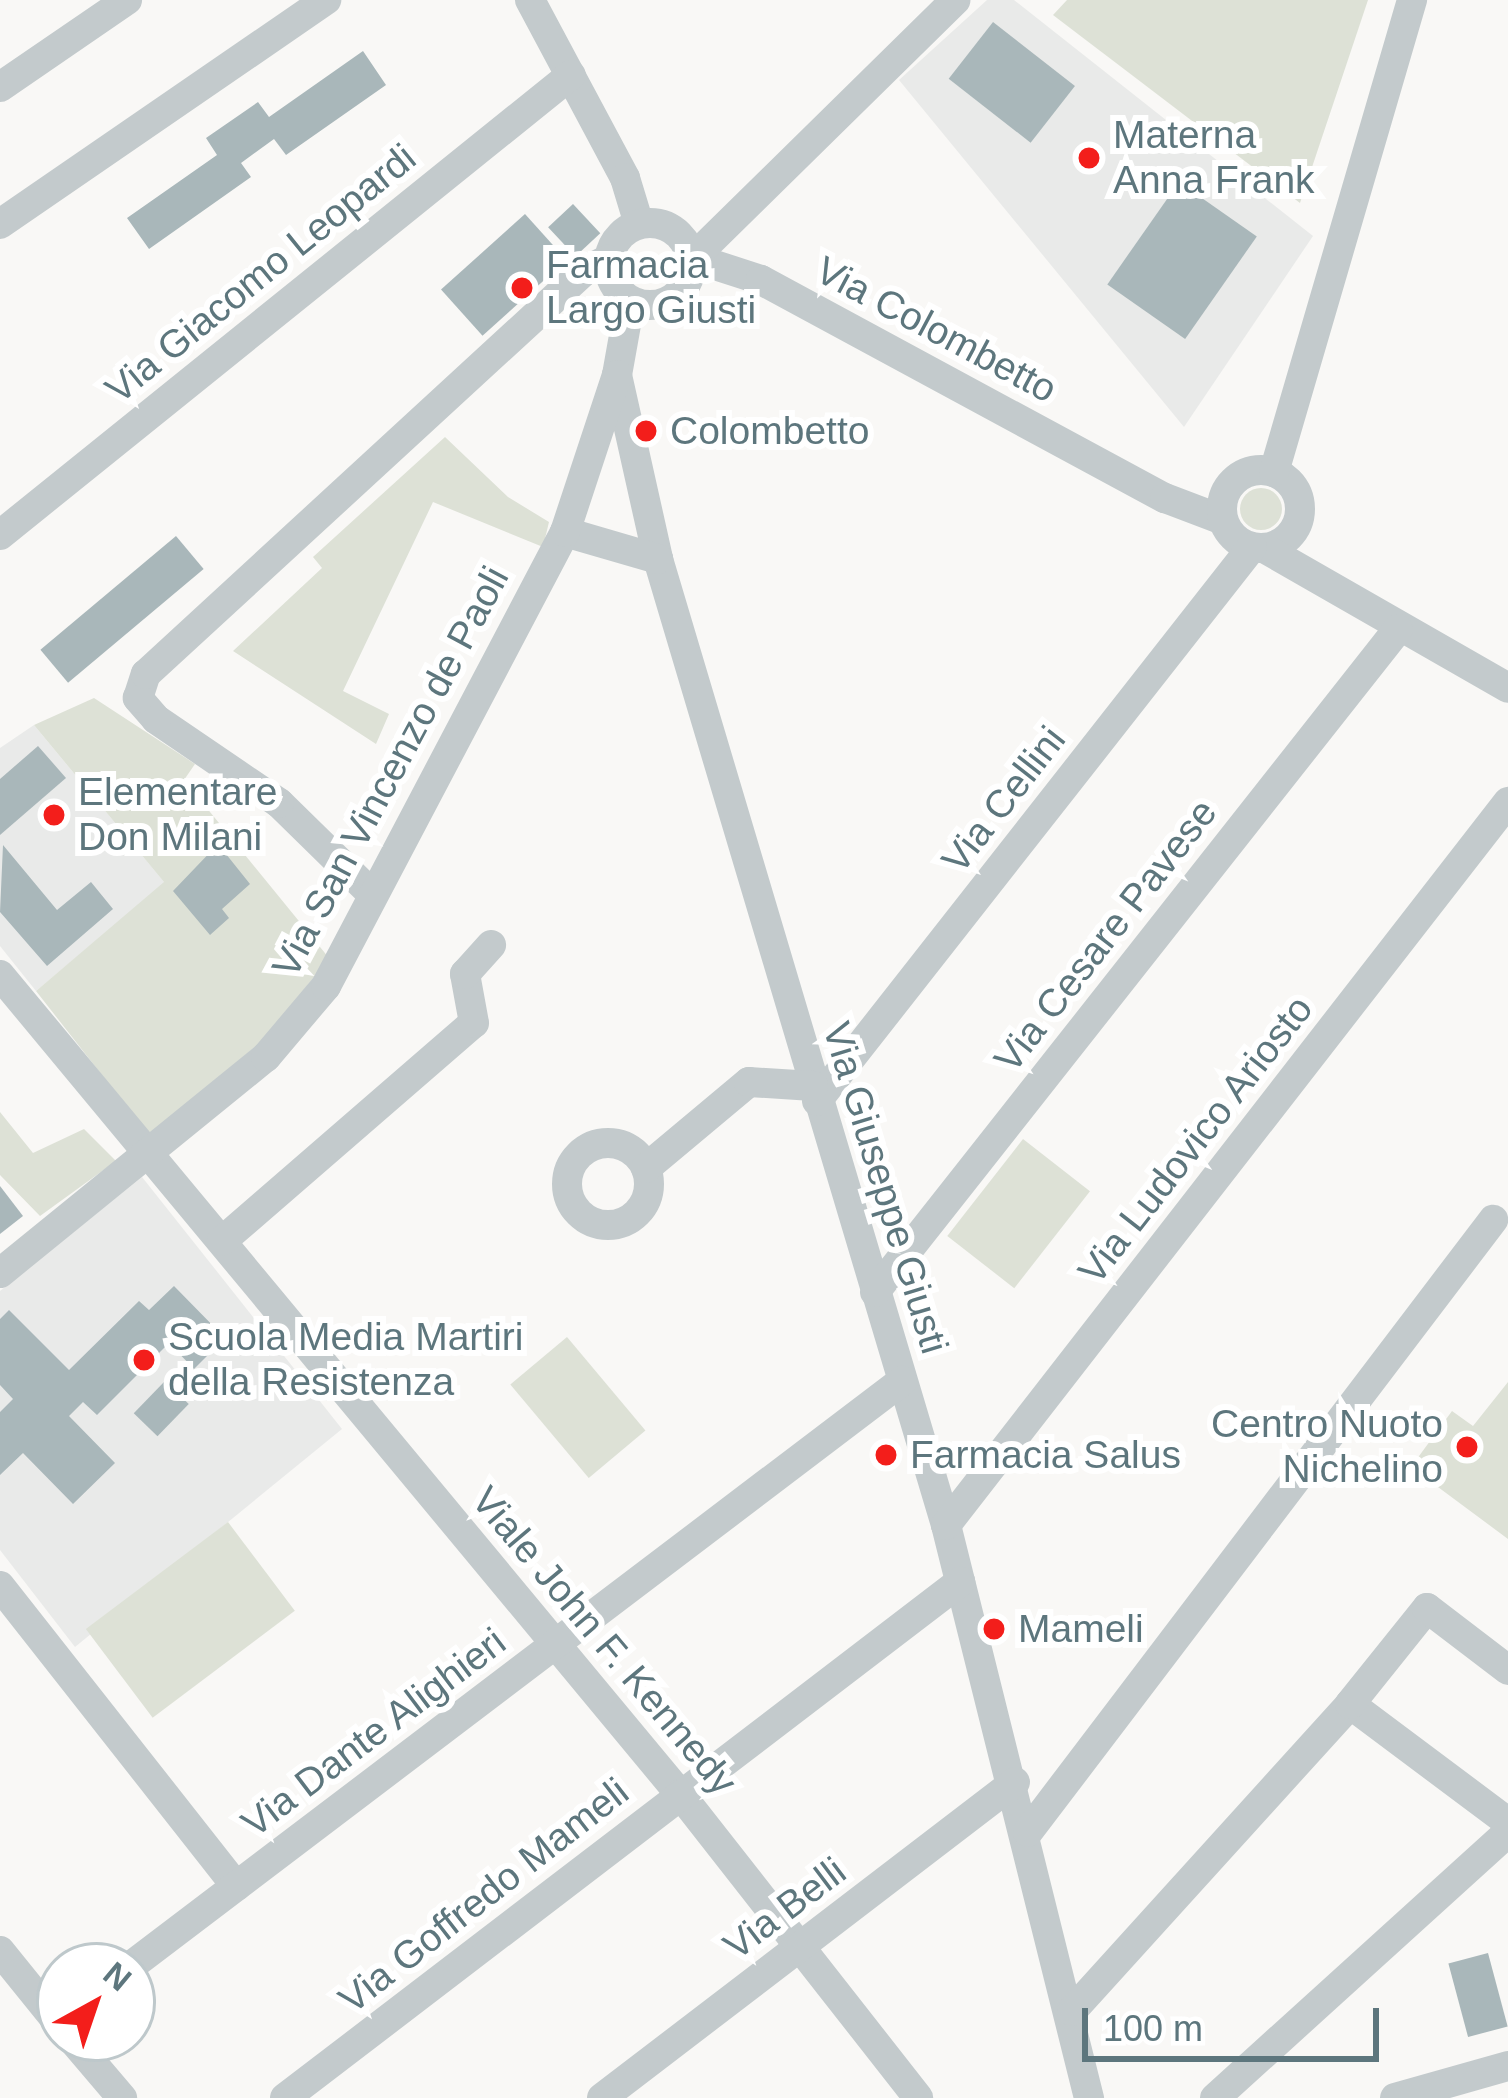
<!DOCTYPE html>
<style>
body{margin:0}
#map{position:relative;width:1508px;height:2098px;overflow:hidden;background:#f9f8f6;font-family:Helvetica,sans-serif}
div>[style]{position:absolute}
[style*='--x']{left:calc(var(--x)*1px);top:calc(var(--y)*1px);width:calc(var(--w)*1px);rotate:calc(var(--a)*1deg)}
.built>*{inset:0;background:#e9eae9}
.green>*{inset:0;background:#dde1d6;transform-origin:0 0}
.round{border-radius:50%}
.building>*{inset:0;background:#a9b7ba;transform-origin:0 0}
.minor>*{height:30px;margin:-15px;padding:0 15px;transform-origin:15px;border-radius:15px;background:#c3cacc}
.minor>.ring{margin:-15px;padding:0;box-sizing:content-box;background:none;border:30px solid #c3cacc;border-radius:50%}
.dots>*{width:33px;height:33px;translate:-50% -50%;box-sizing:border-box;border:6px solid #fff;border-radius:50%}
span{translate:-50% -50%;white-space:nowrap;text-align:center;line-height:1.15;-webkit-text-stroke:12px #fff;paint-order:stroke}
.poi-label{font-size:39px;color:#5d767d}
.left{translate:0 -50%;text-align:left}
.right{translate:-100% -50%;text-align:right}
.street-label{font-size:39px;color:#5d767d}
.north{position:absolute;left:36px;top:1942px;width:120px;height:120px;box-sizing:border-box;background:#fff;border:3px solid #bec8cb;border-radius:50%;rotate:40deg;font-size:33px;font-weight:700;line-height:48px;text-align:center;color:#5d767d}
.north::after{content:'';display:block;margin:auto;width:42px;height:54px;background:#f31e1b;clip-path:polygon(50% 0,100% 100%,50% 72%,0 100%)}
.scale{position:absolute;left:1082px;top:2008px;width:297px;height:54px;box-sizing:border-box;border:6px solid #5d767d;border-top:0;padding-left:15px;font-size:36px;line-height:42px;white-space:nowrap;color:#5d767d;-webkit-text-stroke:9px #fff;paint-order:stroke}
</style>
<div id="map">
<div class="built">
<i style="clip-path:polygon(987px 0,1014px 0,1313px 236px,1184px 427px,899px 80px)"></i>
<i style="clip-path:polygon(34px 725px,165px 883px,36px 991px,0 946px,0 748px)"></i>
<i style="clip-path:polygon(142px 1177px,342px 1429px,75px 1647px,0 1550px,0 1291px)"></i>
</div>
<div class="green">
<i style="clip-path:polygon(1067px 0,1368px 0,1300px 203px,1053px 15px)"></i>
<i style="clip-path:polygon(445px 437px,508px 497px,549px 522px,543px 547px,433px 502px,343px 691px,389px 714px,376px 744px,233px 651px,322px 568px,313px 557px)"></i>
<i class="round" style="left:1240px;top:488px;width:42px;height:42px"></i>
<i style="clip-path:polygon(94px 698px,195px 764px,184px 780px,329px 958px,266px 1038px,149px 1135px,36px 991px,164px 882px,34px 725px)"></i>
<i style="clip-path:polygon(0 1112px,33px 1153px,84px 1129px,116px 1161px,40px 1216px,0 1175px)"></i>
<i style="left:1023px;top:1139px;width:85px;height:123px;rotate:38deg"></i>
<i style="left:567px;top:1337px;width:122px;height:74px;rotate:50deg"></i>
<i style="clip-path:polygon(1508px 1382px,1508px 1539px,1411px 1467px,1452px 1411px,1473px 1426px)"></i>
<i style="left:228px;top:1522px;width:111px;height:178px;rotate:53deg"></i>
</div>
<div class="building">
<i style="left:993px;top:22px;width:104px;height:72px;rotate:38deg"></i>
<i style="clip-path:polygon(363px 51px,386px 85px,286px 155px,274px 139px,241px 163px,251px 177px,149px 249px,127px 218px,217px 155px,206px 138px,258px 102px,269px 117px)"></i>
<i style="left:1179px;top:182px;width:95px;height:125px;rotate:35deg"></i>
<i style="left:573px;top:204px;width:40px;height:34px;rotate:47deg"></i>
<i style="left:525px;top:214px;width:62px;height:113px;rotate:48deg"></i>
<i style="left:176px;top:536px;width:43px;height:177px;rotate:50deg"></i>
<i style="clip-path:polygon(38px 746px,66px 778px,0 835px,0 779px)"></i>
<i style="clip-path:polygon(218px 844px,250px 884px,222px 909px,229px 918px,210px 935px,173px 891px)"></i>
<i style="clip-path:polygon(3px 845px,57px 910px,91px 882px,113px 909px,47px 966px,0 912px)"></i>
<i style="clip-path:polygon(0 1186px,23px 1216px,0 1234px)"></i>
<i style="clip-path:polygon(174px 1286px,225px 1338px,194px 1369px,169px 1343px,97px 1415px,83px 1402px,69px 1416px,115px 1463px,73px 1504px,23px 1453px,0 1475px,0 1412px,13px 1399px,0 1385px,0 1319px,9px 1310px,69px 1370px,139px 1301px,149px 1310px)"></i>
<i style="left:165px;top:1381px;width:33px;height:45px;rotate:44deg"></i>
<i style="left:1488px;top:1953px;width:76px;height:41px;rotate:75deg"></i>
</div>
<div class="minor">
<i style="--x:530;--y:0;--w:202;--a:61.9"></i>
<i style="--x:625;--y:178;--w:48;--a:73.1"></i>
<i style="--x:0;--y:87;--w:154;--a:-34.4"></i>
<i class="ring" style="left:609px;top:223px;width:52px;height:52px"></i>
<i style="--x:0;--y:224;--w:396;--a:-34.5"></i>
<i style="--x:693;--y:258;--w:71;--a:17.9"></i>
<i style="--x:761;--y:280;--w:459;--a:28.4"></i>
<i style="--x:1165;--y:498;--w:62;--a:20.8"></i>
<i style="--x:693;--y:258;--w:368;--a:-44.5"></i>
<i style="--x:630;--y:302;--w:74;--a:100.1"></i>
<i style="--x:617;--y:375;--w:189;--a:77.4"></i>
<i style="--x:658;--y:559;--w:1008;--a:73.4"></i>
<i style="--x:946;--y:1525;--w:591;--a:75.99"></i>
<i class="ring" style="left:1222px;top:470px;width:48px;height:48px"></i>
<i style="--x:1274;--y:472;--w:492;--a:-73.7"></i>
<i style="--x:565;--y:532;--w:97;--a:16.2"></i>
<i style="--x:0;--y:535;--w:733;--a:-38.86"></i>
<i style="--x:1264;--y:548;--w:281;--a:29.8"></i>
<i style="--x:372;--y:894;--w:130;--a:-135.6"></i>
<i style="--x:279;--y:803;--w:149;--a:-145.7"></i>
<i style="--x:156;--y:719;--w:28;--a:-131"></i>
<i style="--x:138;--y:698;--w:25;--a:-72"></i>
<i style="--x:146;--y:674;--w:594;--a:-42.61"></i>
<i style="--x:583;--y:272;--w:27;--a:-27"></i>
<i style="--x:0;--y:975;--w:1065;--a:50.3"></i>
<i style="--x:680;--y:1794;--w:386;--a:51.9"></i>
<i style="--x:817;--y:1101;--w:704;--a:-51.86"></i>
<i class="ring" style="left:567px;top:1143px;width:52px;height:52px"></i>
<i style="--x:646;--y:1168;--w:134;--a:-39.9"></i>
<i style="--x:749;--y:1082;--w:64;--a:3.6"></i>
<i style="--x:222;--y:1241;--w:333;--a:-40.9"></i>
<i style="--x:474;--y:1023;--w:50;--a:-100.4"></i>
<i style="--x:465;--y:974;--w:39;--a:-48"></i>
<i style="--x:0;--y:1273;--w:343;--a:-39.1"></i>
<i style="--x:266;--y:1057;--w:93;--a:-49.8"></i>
<i style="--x:326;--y:986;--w:513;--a:-62.24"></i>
<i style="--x:565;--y:532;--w:165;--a:-71.7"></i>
<i style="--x:875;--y:1292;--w:844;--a:-51.73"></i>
<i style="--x:946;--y:1525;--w:916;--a:-52.14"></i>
<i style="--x:0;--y:1586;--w:382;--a:51.8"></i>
<i style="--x:1350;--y:1704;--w:197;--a:36.8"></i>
<i style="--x:1028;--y:1832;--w:769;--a:-52.77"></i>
<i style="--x:0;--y:1951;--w:95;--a:51"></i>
<i style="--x:131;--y:1966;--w:968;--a:-37.19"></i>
<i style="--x:1072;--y:2011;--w:414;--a:-47.8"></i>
<i style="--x:1350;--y:1704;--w:123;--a:-51.3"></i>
<i style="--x:1427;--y:1608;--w:102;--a:37.4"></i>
<i style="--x:71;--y:2038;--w:79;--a:49.6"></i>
<i style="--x:285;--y:2098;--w:850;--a:-37.4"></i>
<i style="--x:602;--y:2098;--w:520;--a:-37.42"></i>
<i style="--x:1215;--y:2098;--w:396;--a:-42.2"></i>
<i style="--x:1395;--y:2098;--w:117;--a:-15.8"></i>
</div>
<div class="dots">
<i style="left:1089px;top:158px;background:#f31e1b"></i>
<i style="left:522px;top:288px;background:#f31e1b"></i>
<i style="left:646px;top:431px;background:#f31e1b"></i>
<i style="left:54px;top:815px;background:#f31e1b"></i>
<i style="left:144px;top:1360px;background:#f31e1b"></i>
<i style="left:1467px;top:1447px;background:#f31e1b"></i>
<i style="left:886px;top:1455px;background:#f31e1b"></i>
<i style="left:994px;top:1629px;background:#f31e1b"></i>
</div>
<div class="poi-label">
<span class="left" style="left:1113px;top:158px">Materna<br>Anna Frank</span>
<span class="left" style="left:546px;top:288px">Farmacia<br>Largo Giusti</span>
<span class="left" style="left:670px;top:431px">Colombetto</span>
<span class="left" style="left:78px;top:815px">Elementare<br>Don Milani</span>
<span class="left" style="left:168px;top:1360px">Scuola Media Martiri<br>della Resistenza</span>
<span class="right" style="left:1443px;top:1447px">Centro Nuoto<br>Nichelino</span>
<span class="left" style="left:910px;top:1455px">Farmacia Salus</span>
<span class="left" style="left:1018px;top:1629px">Mameli</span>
</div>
<div class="street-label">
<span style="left:261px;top:274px;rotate:-39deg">Via Giacomo Leopardi</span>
<span style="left:936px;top:330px;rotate:28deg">Via Colombetto</span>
<span style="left:391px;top:772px;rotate:-62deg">Via San Vincenzo de Paoli</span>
<span style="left:1004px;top:800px;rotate:-52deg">Via Cellini</span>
<span style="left:1106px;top:936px;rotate:-52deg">Via Cesare Pavese</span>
<span style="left:1196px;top:1140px;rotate:-52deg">Via Ludovico Ariosto</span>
<span style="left:885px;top:1188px;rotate:73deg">Via Giuseppe Giusti</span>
<span style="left:604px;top:1641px;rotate:50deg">Viale John F. Kennedy</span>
<span style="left:374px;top:1733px;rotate:-37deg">Via Dante Alighieri</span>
<span style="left:484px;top:1896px;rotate:-38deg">Via Goffredo Mameli</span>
<span style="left:785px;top:1909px;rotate:-37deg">Via Belli</span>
</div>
<div class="north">N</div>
<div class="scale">100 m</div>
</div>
